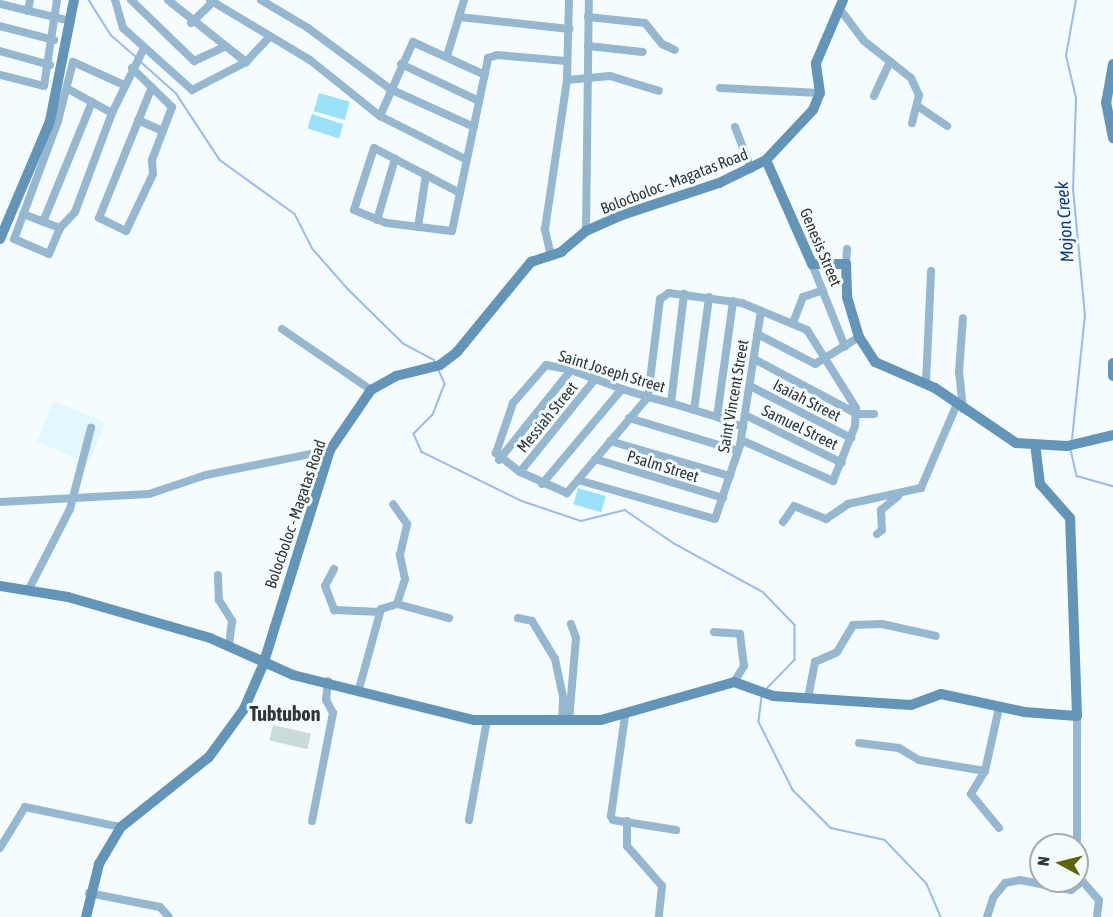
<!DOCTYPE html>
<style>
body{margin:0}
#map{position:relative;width:1113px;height:917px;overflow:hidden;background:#f5fcfe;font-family:"Asap Condensed",sans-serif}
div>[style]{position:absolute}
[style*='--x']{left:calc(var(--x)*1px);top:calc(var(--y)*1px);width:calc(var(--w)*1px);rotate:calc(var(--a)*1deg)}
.built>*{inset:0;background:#e3f7fe;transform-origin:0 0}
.green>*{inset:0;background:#9ae2fa;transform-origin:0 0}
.stream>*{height:1.5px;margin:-0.75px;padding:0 0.75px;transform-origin:0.75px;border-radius:0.75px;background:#99b9f3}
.building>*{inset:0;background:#c9dbdb;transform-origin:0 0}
.street>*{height:8px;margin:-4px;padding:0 4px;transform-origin:4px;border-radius:4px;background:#96b7d0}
.secondary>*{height:10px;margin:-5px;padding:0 5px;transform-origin:5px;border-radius:5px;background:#6395b9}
span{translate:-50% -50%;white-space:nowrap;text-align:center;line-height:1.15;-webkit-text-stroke:6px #f5fcfe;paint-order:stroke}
.street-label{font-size:16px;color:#313739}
.water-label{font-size:18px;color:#0d3889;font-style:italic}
.quarter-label{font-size:20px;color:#313739;font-weight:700}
.north{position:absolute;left:1029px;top:833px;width:60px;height:60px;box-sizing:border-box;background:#f5fcfe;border:2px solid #a7adaf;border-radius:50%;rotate:277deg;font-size:16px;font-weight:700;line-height:24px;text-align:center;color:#313739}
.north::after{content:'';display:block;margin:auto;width:21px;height:27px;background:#5d6607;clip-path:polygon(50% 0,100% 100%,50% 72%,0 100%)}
</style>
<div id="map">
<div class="built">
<i style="left:54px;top:401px;width:56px;height:44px;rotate:23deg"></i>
</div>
<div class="green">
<i style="left:319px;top:93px;width:32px;height:19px;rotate:16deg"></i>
<i style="left:312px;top:114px;width:33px;height:15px;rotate:18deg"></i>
<i style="left:578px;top:488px;width:29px;height:17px;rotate:16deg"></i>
</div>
<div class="stream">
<i style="--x:89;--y:0;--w:41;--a:57.8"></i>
<i style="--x:111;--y:35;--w:33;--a:41"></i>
<i style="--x:140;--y:61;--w:48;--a:41.6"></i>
<i style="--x:176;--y:93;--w:80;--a:56.7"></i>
<i style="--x:220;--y:160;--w:92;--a:35.8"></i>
<i style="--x:295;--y:214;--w:38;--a:63"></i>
<i style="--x:312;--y:248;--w:55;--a:48.7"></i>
<i style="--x:348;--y:289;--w:78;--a:44.5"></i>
<i style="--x:404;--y:344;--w:34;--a:28"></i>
<i style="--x:439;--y:370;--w:15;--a:67"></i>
<i style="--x:445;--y:384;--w:33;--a:111"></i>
<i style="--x:433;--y:415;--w:27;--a:135"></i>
<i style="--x:414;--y:434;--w:20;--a:66"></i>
<i style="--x:422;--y:452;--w:111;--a:26.1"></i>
<i style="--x:522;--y:501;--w:62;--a:18.7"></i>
<i style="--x:581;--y:521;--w:45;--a:-14"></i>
<i style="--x:625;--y:510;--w:60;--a:34.2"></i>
<i style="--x:675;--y:544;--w:100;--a:28.6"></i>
<i style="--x:763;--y:592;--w:46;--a:45.9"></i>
<i style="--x:795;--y:625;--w:35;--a:90"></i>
<i style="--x:795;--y:660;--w:42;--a:134"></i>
<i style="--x:1072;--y:439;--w:124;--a:-84"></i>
<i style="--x:1085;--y:316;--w:127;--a:-95.4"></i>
<i style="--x:1073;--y:190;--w:92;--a:-88.1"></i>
<i style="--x:1076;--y:98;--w:43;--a:-103.4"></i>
<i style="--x:1066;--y:56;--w:57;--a:-79.9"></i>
<i style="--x:1071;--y:450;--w:27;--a:77"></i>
<i style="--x:1077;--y:476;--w:37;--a:16"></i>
<i style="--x:762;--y:697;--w:25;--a:97"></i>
<i style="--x:759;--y:722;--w:76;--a:63.4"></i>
<i style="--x:793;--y:790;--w:54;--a:45"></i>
<i style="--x:831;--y:828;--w:55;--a:12.5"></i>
<i style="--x:885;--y:840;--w:61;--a:46.3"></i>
<i style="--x:927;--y:884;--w:36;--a:67"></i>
</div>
<div class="building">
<i style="left:273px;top:725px;width:39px;height:16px;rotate:13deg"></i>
</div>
<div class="street">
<i style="--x:115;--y:0;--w:29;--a:74"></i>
<i style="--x:123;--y:28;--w:93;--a:41.9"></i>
<i style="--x:192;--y:90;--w:61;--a:-27.4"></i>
<i style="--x:246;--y:62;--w:35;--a:-47"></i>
<i style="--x:131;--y:0;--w:88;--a:44.1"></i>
<i style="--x:194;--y:61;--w:33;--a:-25"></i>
<i style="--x:168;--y:0;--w:100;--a:38.5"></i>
<i style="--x:210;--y:0;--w:117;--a:31"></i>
<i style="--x:310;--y:60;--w:90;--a:38.7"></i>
<i style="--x:380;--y:116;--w:97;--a:26.8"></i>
<i style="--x:261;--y:0;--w:55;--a:30.8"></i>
<i style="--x:308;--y:28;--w:102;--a:36.6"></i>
<i style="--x:390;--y:89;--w:92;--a:24.3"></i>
<i style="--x:0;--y:4;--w:73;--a:13.5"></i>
<i style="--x:839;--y:8;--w:41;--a:52.9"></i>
<i style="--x:864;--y:41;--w:60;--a:38.2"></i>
<i style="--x:911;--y:78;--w:19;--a:65"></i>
<i style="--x:919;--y:95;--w:29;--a:104"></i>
<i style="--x:28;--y:11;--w:11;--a:-80"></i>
<i style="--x:459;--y:17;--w:111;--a:6.2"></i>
<i style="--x:588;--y:17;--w:57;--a:6"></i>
<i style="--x:645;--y:23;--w:27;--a:51"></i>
<i style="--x:662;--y:44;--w:14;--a:25"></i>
<i style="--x:191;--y:23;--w:32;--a:-44"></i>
<i style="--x:0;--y:26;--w:56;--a:14.5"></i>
<i style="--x:588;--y:46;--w:55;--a:6.2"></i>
<i style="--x:0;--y:51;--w:52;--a:15.6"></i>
<i style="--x:447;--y:56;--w:59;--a:-73.1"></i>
<i style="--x:401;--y:64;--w:86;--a:25.4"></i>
<i style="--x:132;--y:68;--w:56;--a:44.3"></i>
<i style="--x:172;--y:107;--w:57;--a:110.7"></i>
<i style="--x:152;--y:160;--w:14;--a:86"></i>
<i style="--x:153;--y:174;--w:63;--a:115.3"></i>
<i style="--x:126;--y:231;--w:30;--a:-154"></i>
<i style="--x:99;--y:218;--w:141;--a:-68"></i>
<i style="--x:0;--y:75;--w:45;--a:14"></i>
<i style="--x:44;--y:86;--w:87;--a:-81.4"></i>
<i style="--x:567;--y:80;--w:43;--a:-5.3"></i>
<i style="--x:610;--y:76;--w:51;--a:17"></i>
<i style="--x:124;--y:85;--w:56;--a:-155.7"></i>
<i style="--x:73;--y:62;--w:61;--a:104.3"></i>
<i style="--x:58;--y:121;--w:126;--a:110.4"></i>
<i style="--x:14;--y:239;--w:38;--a:23"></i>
<i style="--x:49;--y:254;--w:28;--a:-67"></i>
<i style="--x:60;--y:228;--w:22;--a:-47"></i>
<i style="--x:75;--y:212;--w:106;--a:-69.5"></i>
<i style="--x:112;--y:113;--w:72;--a:-63.8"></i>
<i style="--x:720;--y:88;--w:100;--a:2.9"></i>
<i style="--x:68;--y:89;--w:50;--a:28.6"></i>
<i style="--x:874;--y:96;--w:38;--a:-65"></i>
<i style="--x:919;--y:107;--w:34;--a:34"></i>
<i style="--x:380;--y:116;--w:81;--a:-66"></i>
<i style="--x:413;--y:42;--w:79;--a:24.6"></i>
<i style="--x:138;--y:120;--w:27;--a:24"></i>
<i style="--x:735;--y:127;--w:45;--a:69.1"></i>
<i style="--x:460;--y:193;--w:97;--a:-152.4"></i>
<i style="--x:374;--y:148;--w:65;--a:107.9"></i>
<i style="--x:354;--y:210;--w:35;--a:22"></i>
<i style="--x:387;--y:223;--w:65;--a:7"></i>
<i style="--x:452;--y:231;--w:177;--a:-78.2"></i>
<i style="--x:488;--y:58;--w:9;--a:-18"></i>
<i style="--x:497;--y:55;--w:69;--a:5"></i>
<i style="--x:23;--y:214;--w:40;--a:21"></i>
<i style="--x:377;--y:220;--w:64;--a:-73.6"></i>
<i style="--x:43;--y:222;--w:130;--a:-67.8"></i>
<i style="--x:418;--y:227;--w:53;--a:-81.3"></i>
<i style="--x:586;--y:231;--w:231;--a:-89.3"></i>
<i style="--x:551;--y:256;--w:28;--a:-103"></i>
<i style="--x:545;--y:229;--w:151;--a:-81.6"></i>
<i style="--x:567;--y:80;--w:80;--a:-88.6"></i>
<i style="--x:812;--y:264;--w:89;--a:68.3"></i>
<i style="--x:846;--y:264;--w:15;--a:-86"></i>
<i style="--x:793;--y:323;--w:28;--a:-69"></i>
<i style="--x:803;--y:297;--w:21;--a:-19"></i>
<i style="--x:282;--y:329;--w:108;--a:34.4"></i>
<i style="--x:757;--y:334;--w:65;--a:27.3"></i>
<i style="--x:815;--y:364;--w:52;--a:-31.5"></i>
<i style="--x:754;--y:359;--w:117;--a:28.1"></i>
<i style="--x:857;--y:414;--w:17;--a:0"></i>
<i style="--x:926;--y:383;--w:112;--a:-87.4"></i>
<i style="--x:750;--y:386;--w:114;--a:27.2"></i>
<i style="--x:671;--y:403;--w:110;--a:-83.2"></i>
<i style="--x:963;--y:409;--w:37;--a:-96"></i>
<i style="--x:959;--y:372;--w:54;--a:-85.8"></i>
<i style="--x:694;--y:410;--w:114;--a:-82.4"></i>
<i style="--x:745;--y:415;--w:108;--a:26.3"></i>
<i style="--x:717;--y:417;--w:117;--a:-82.1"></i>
<i style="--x:629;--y:418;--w:114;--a:16.8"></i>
<i style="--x:741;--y:440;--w:101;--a:24"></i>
<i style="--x:833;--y:481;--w:59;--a:-68.2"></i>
<i style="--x:855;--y:426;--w:18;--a:-87"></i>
<i style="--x:856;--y:408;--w:92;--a:-122.1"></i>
<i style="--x:807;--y:330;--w:70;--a:-157.4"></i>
<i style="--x:742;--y:303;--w:74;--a:-172.2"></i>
<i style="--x:669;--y:293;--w:11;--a:146"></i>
<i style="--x:660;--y:299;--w:99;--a:97"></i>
<i style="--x:648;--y:397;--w:126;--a:130.2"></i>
<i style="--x:567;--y:493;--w:51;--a:-155.9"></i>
<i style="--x:520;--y:472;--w:31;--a:-142"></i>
<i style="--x:496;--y:453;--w:53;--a:-71.2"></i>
<i style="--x:513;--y:403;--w:50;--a:-49"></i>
<i style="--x:546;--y:365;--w:25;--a:11"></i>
<i style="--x:571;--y:370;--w:54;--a:20.4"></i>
<i style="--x:622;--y:389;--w:27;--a:17"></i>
<i style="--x:648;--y:397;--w:24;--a:15"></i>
<i style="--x:671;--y:403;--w:48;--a:16.9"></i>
<i style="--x:717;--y:417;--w:28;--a:21"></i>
<i style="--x:610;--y:441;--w:125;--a:16.3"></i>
<i style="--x:595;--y:459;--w:134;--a:16.9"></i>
<i style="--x:499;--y:460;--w:115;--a:-51.3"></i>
<i style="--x:520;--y:472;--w:119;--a:-51.1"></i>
<i style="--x:578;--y:480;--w:142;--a:15.9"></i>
<i style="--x:715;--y:519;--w:78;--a:-71.3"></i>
<i style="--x:740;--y:445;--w:136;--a:-81.1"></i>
<i style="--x:542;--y:484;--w:124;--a:-49.9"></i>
<i style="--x:0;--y:502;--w:149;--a:-3.1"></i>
<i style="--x:149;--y:494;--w:60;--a:-18.4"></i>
<i style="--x:206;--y:475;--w:126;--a:-11.4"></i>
<i style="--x:783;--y:522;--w:19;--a:-55"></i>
<i style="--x:794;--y:506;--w:35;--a:22"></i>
<i style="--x:826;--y:519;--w:27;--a:-34"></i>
<i style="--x:848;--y:504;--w:75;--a:-12.4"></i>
<i style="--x:921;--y:488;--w:91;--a:-66.8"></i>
<i style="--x:877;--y:534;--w:6;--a:-39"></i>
<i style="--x:882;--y:530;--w:20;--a:-93"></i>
<i style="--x:881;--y:510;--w:22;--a:-39"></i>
<i style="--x:334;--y:569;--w:19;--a:118"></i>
<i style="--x:325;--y:586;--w:26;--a:69"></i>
<i style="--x:334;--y:610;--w:46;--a:2.5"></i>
<i style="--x:218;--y:575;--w:25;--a:88"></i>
<i style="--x:219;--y:600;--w:25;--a:58"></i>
<i style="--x:232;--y:621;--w:24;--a:97"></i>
<i style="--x:28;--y:591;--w:92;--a:-62.9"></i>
<i style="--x:70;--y:509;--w:84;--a:-75.5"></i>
<i style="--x:397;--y:604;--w:54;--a:15.1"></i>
<i style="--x:518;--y:618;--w:14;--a:12"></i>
<i style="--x:532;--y:621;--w:44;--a:58.8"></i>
<i style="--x:555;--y:659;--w:40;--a:78"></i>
<i style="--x:563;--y:698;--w:23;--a:92"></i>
<i style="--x:714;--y:632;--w:26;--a:4"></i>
<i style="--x:740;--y:634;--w:32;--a:83"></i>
<i style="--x:744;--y:666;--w:19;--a:122"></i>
<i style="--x:359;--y:689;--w:83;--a:-74.6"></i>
<i style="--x:381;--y:609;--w:17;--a:-17"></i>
<i style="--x:397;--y:604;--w:26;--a:-72"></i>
<i style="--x:405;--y:579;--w:25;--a:-102"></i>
<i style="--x:400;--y:555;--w:32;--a:-77"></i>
<i style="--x:407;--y:524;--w:24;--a:-125"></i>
<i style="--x:808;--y:698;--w:37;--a:-79"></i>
<i style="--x:815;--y:662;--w:24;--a:-24"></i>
<i style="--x:837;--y:652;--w:31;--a:-59"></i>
<i style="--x:853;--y:625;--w:29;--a:-2"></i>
<i style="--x:882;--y:624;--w:55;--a:12.5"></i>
<i style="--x:625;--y:716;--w:101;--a:98"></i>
<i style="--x:611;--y:816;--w:4;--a:63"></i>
<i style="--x:613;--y:820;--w:64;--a:9"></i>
<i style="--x:569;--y:721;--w:83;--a:-85.2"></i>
<i style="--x:576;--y:638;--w:15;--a:-110"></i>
<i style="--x:859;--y:743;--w:40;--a:7.1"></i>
<i style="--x:899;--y:748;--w:23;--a:31"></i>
<i style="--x:919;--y:760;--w:67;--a:9.5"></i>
<i style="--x:469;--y:820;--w:102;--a:-79.8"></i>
<i style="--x:312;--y:821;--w:110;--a:-79"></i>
<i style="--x:333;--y:713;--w:15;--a:-118"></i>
<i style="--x:326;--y:700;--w:19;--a:-84"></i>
<i style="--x:627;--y:821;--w:25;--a:90"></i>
<i style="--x:627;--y:846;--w:53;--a:48.8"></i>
<i style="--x:662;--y:886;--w:31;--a:96"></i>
<i style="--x:999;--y:828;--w:44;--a:-129.5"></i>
<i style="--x:971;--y:794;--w:27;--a:-59"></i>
<i style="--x:985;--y:771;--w:65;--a:-77.5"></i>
<i style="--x:0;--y:848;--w:48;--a:-58.6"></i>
<i style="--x:25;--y:807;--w:98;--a:11.8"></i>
<i style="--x:1077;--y:851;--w:135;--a:-90"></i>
<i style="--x:1077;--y:875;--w:33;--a:49"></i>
<i style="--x:1099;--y:900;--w:17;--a:97"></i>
<i style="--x:89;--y:893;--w:72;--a:11.2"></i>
<i style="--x:160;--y:907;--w:13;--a:48"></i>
<i style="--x:987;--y:917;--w:20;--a:-72"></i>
<i style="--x:993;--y:898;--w:19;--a:-51"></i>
<i style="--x:1005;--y:883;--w:15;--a:-11"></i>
<i style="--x:1020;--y:880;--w:52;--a:11.1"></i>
<i style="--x:1071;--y:890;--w:11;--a:-38"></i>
</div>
<div class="secondary">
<i style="--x:1113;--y:64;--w:39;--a:100"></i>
<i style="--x:1106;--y:102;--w:37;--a:79"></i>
<i style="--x:766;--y:160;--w:114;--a:66.1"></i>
<i style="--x:812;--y:264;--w:34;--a:0"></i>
<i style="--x:846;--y:264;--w:33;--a:88"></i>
<i style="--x:847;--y:297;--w:42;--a:73.3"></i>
<i style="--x:859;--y:337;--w:30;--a:57"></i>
<i style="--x:875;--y:362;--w:65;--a:23.4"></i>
<i style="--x:935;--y:388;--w:98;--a:34.2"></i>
<i style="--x:1016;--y:443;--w:51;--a:3.4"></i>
<i style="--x:1067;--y:446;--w:47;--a:-13.4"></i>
<i style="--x:0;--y:239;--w:128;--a:-67"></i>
<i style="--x:50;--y:121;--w:123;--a:-78.8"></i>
<i style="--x:1113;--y:363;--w:13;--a:90"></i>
<i style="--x:0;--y:586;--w:69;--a:9.2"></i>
<i style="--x:68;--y:597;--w:148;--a:16.1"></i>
<i style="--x:210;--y:638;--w:91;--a:24"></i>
<i style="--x:293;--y:675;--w:187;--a:14"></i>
<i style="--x:474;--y:720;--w:127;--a:0"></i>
<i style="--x:601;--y:720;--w:138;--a:-15.9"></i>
<i style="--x:734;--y:682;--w:41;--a:19.7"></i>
<i style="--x:773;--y:696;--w:138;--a:3.7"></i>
<i style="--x:911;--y:705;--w:32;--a:-20"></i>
<i style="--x:941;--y:694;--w:85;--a:12.2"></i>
<i style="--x:1024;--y:712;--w:53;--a:4.3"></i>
<i style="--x:1077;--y:716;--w:198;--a:-92"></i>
<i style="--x:1070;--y:518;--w:45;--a:-131.4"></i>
<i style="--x:1040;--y:484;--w:38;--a:-97"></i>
<i style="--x:86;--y:917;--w:55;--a:-76.2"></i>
<i style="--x:99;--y:864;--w:43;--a:-59.3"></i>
<i style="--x:121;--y:827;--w:112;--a:-38.5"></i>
<i style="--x:209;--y:757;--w:59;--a:-53.9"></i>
<i style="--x:244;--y:709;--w:48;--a:-66.6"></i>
<i style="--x:263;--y:665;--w:225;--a:-72.7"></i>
<i style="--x:330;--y:450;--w:73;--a:-55.7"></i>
<i style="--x:371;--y:390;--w:29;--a:-29"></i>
<i style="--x:396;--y:376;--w:45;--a:-14"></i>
<i style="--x:440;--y:365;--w:21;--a:-37"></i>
<i style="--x:457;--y:352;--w:117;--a:-50.6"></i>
<i style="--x:531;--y:262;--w:32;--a:-18"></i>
<i style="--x:561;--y:252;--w:33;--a:-40"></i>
<i style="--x:586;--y:231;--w:39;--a:-24"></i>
<i style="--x:622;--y:215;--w:102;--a:-18.3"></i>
<i style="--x:719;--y:183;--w:52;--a:-26.1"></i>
<i style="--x:766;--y:160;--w:69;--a:-46.8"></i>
<i style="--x:813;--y:110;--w:18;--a:-68"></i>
<i style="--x:820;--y:93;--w:30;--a:-98"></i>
<i style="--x:816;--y:63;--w:69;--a:-66.8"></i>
</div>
<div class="street-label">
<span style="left:674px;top:181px;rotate:-21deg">Bolocboloc - Magatas Road</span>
<span style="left:821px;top:247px;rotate:67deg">Genesis Street</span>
<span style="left:612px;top:371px;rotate:17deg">Saint Joseph Street</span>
<span style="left:733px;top:396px;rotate:-80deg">Saint Vincent Street</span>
<span style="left:807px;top:400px;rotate:27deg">Isaiah Street</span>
<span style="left:547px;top:417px;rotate:-51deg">Messiah Street</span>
<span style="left:800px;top:427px;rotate:26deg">Samuel Street</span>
<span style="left:663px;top:466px;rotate:17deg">Psalm Street</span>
<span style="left:295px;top:514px;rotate:-71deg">Bolocboloc - Magatas Road</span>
</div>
<div class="water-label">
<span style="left:1065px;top:222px;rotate:-94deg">Mojon Creek</span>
</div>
<div class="quarter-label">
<span style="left:285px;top:713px">Tubtubon</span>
</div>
<div class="north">N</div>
</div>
